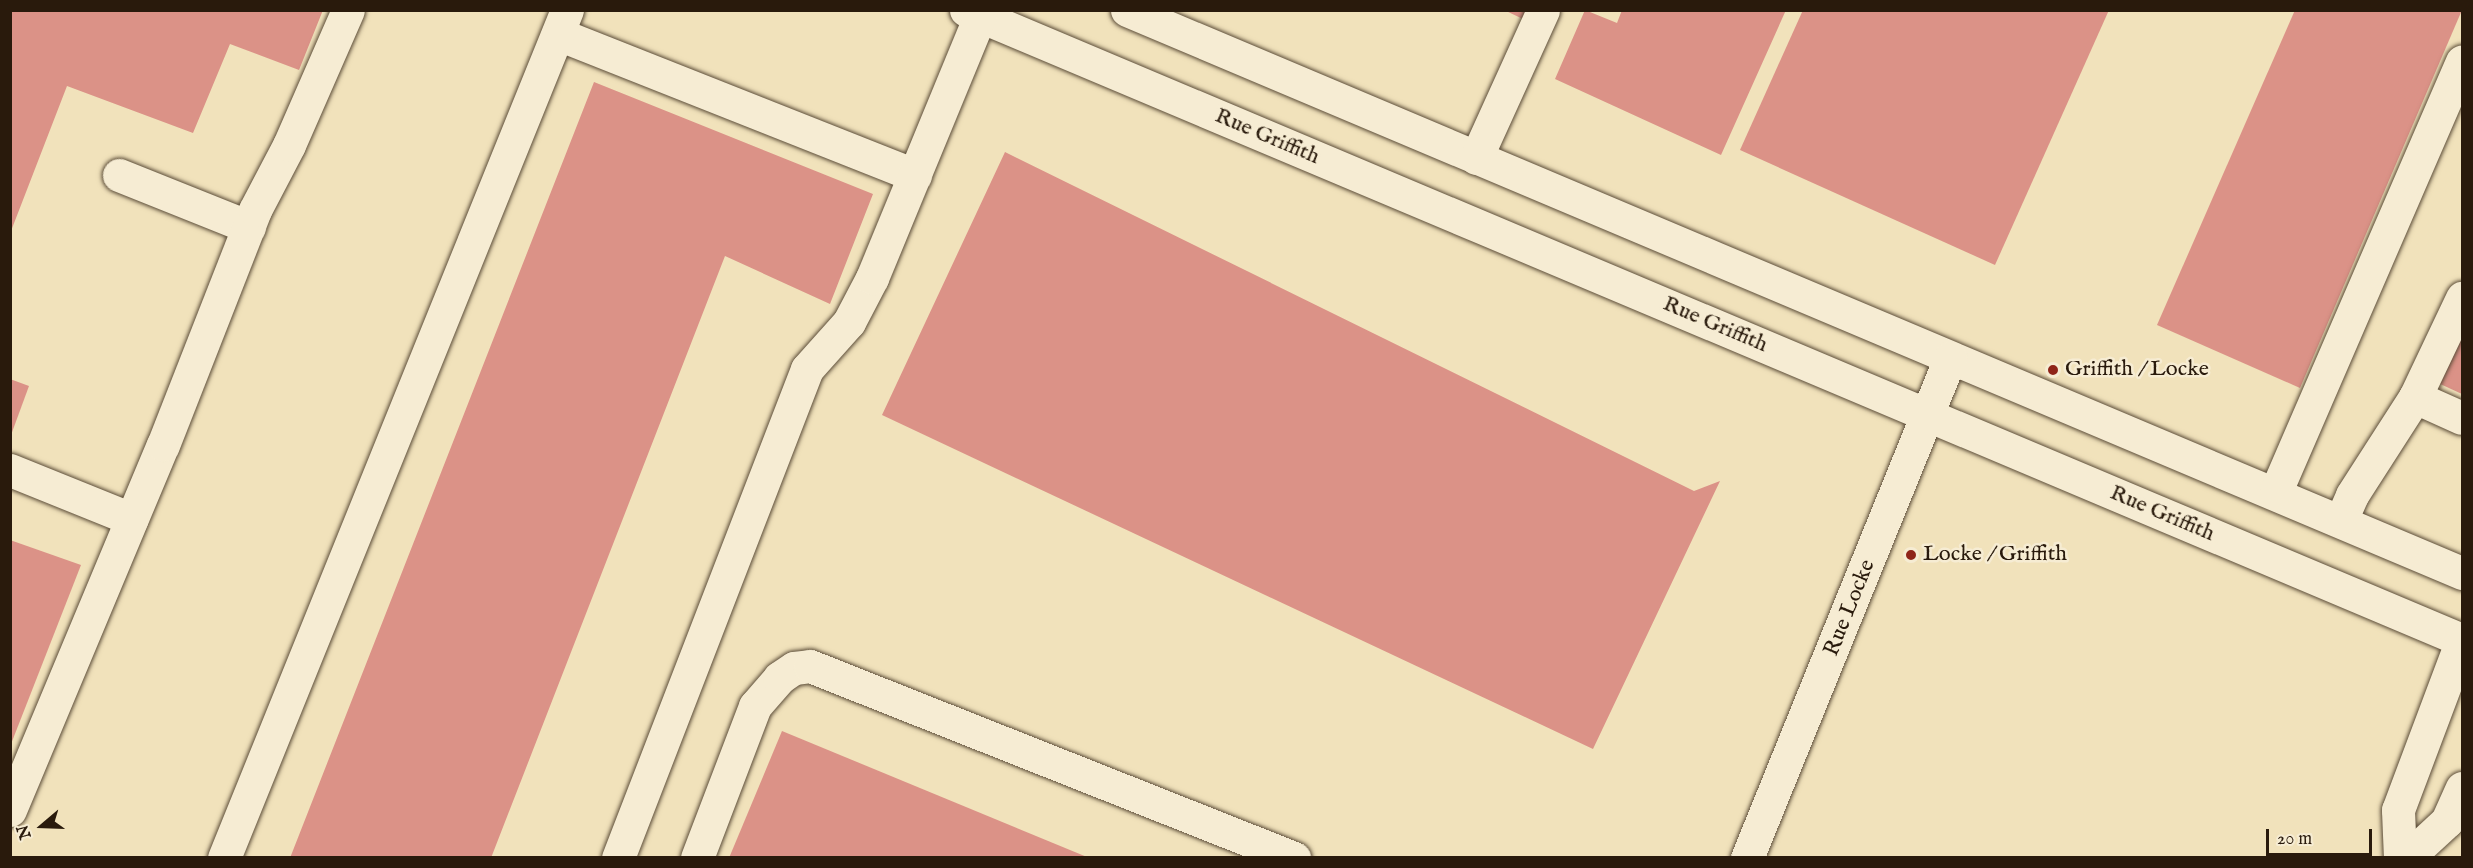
<!DOCTYPE html>
<style>
body{margin:0}
#map{position:relative;width:2473px;height:868px;overflow:hidden;background:#f1e2bb;font-family:"IM FELL English",serif}
div>[style]{position:absolute}
[style*='--x']{left:calc(var(--x)*1px);top:calc(var(--y)*1px);width:calc(var(--w)*1px);rotate:calc(var(--a)*1deg)}
.building>*{inset:0;background:#db9287}
.roads{filter:drop-shadow(0 0 2px #5b4c38) drop-shadow(0 0 2px #5b4c38)}
.minor>*{height:33px;margin:-16.5px;padding:0 16.5px;transform-origin:16.5px;border-radius:16.5px;background:#f6ecd3}
.dots>*{width:16px;height:16px;translate:-50% -50%;box-sizing:border-box;border:3px solid #f6ecd3;border-radius:50%}
span{translate:-50% -50%;white-space:nowrap;text-align:center;line-height:1.15;-webkit-text-stroke:5px #f6ecd3;paint-order:stroke}
.street-label{font-size:22px;color:#291a0c}
.poi-label{font-size:22px;color:#291a0c}
.left{translate:0 -50%;text-align:left}
.frame{position:absolute;inset:0;border:12px solid #291a0c;pointer-events:none}
.north{position:absolute;left:12px;top:796px;width:60px;height:60px;-webkit-text-stroke:4px #f6ecd3;paint-order:stroke;rotate:251deg;font-size:16px;font-weight:700;line-height:24px;text-align:center;color:#291a0c}
.north::after{content:'';display:block;margin:auto;width:21px;height:27px;background:#291a0c;clip-path:polygon(50% 0,100% 100%,50% 72%,0 100%)}
.scale{position:absolute;left:2266px;top:829px;width:106px;height:27px;box-sizing:border-box;border:3px solid #291a0c;border-top:0;padding-left:8px;font-size:18px;line-height:21px;white-space:nowrap;color:#291a0c;-webkit-text-stroke:4px #f6ecd3;paint-order:stroke}
</style>
<div id="map">
<div class="building">
<i style="clip-path:polygon(10px 10px,323px 10px,299px 70px,230px 44px,193px 133px,67px 86px,11px 231px)"></i>
<i style="clip-path:polygon(1504px 10px,1529px 10px,1525px 20px)"></i>
<i style="clip-path:polygon(1585px 10px,1617px 23px,1622px 10px,1786px 10px,1721px 155px,1555px 79px)"></i>
<i style="clip-path:polygon(1803px 10px,2109px 10px,1995px 265px,1740px 150px)"></i>
<i style="clip-path:polygon(2295px 10px,2462px 10px,2300px 388px,2157px 325px)"></i>
<i style="clip-path:polygon(594px 82px,873px 194px,830px 304px,725px 256px,491px 858px,290px 858px)"></i>
<i style="clip-path:polygon(1005px 152px,1694px 491px,1720px 481px,1593px 749px,882px 415px)"></i>
<i style="clip-path:polygon(2462px 329px,2462px 394px,2438px 383px)"></i>
<i style="clip-path:polygon(10px 379px,29px 386px,11px 435px,10px 435px)"></i>
<i style="clip-path:polygon(10px 540px,81px 565px,11px 744px,10px 744px)"></i>
<i style="clip-path:polygon(782px 731px,1087px 857px,1087px 858px,729px 858px)"></i>
</div>
<div class="roads">
<div class="minor">
<i style="--x:966;--y:10;--w:1623;--a:22.84"></i>
<i style="--x:1127;--y:10;--w:1449;--a:22.87"></i>
<i style="--x:558;--y:34;--w:384;--a:21.6"></i>
<i style="--x:1476;--y:158;--w:162;--a:-65.6"></i>
<i style="--x:119;--y:175;--w:140;--a:21.8"></i>
<i style="--x:2415;--y:397;--w:51;--a:24.1"></i>
<i style="--x:10;--y:470;--w:131;--a:22"></i>
<i style="--x:2276;--y:491;--w:468;--a:-66.6"></i>
<i style="--x:2341;--y:520;--w:27;--a:-66"></i>
<i style="--x:2352;--y:495;--w:117;--a:-57.3"></i>
<i style="--x:2415;--y:397;--w:110;--a:-64.6"></i>
<i style="--x:10;--y:810;--w:396;--a:-67.3"></i>
<i style="--x:163;--y:445;--w:252;--a:-68.6"></i>
<i style="--x:255;--y:210;--w:73;--a:-62.4"></i>
<i style="--x:289;--y:145;--w:147;--a:-66.4"></i>
<i style="--x:224;--y:858;--w:915;--a:-67.98"></i>
<i style="--x:618;--y:858;--w:524;--a:-68.87"></i>
<i style="--x:807;--y:369;--w:63;--a:-48.2"></i>
<i style="--x:849;--y:322;--w:50;--a:-62.4"></i>
<i style="--x:872;--y:278;--w:283;--a:-67.6"></i>
<i style="--x:697;--y:858;--w:163;--a:-69.1"></i>
<i style="--x:755;--y:706;--w:37;--a:-49"></i>
<i style="--x:779;--y:678;--w:18;--a:-34"></i>
<i style="--x:794;--y:668;--w:16;--a:-7"></i>
<i style="--x:810;--y:666;--w:521;--a:21.64"></i>
<i style="--x:1747;--y:858;--w:540;--a:-67.9"></i>
<i style="--x:2400;--y:858;--w:48;--a:-92.4"></i>
<i style="--x:2398;--y:810;--w:182;--a:-69.4"></i>
<i style="--x:2407;--y:858;--w:54;--a:-42.8"></i>
<i style="--x:2447;--y:821;--w:36;--a:-66"></i>
</div>
</div>
<div class="dots">
<i style="left:2053px;top:370px;background:#8f2418"></i>
<i style="left:1911px;top:555px;background:#8f2418"></i>
</div>
<div class="street-label">
<span style="left:1267px;top:137px;rotate:23deg">Rue Griffith</span>
<span style="left:1715px;top:325px;rotate:23deg">Rue Griffith</span>
<span style="left:2162px;top:514px;rotate:23deg">Rue Griffith</span>
<span style="left:1850px;top:608px;rotate:-68deg">Rue Locke</span>
</div>
<div class="poi-label">
<span class="left" style="left:2065px;top:370px">Griffith / Locke</span>
<span class="left" style="left:1923px;top:555px">Locke / Griffith</span>
</div>
<div class="frame"></div>
<div class="north">N</div>
<div class="scale">20 m</div>
</div>
